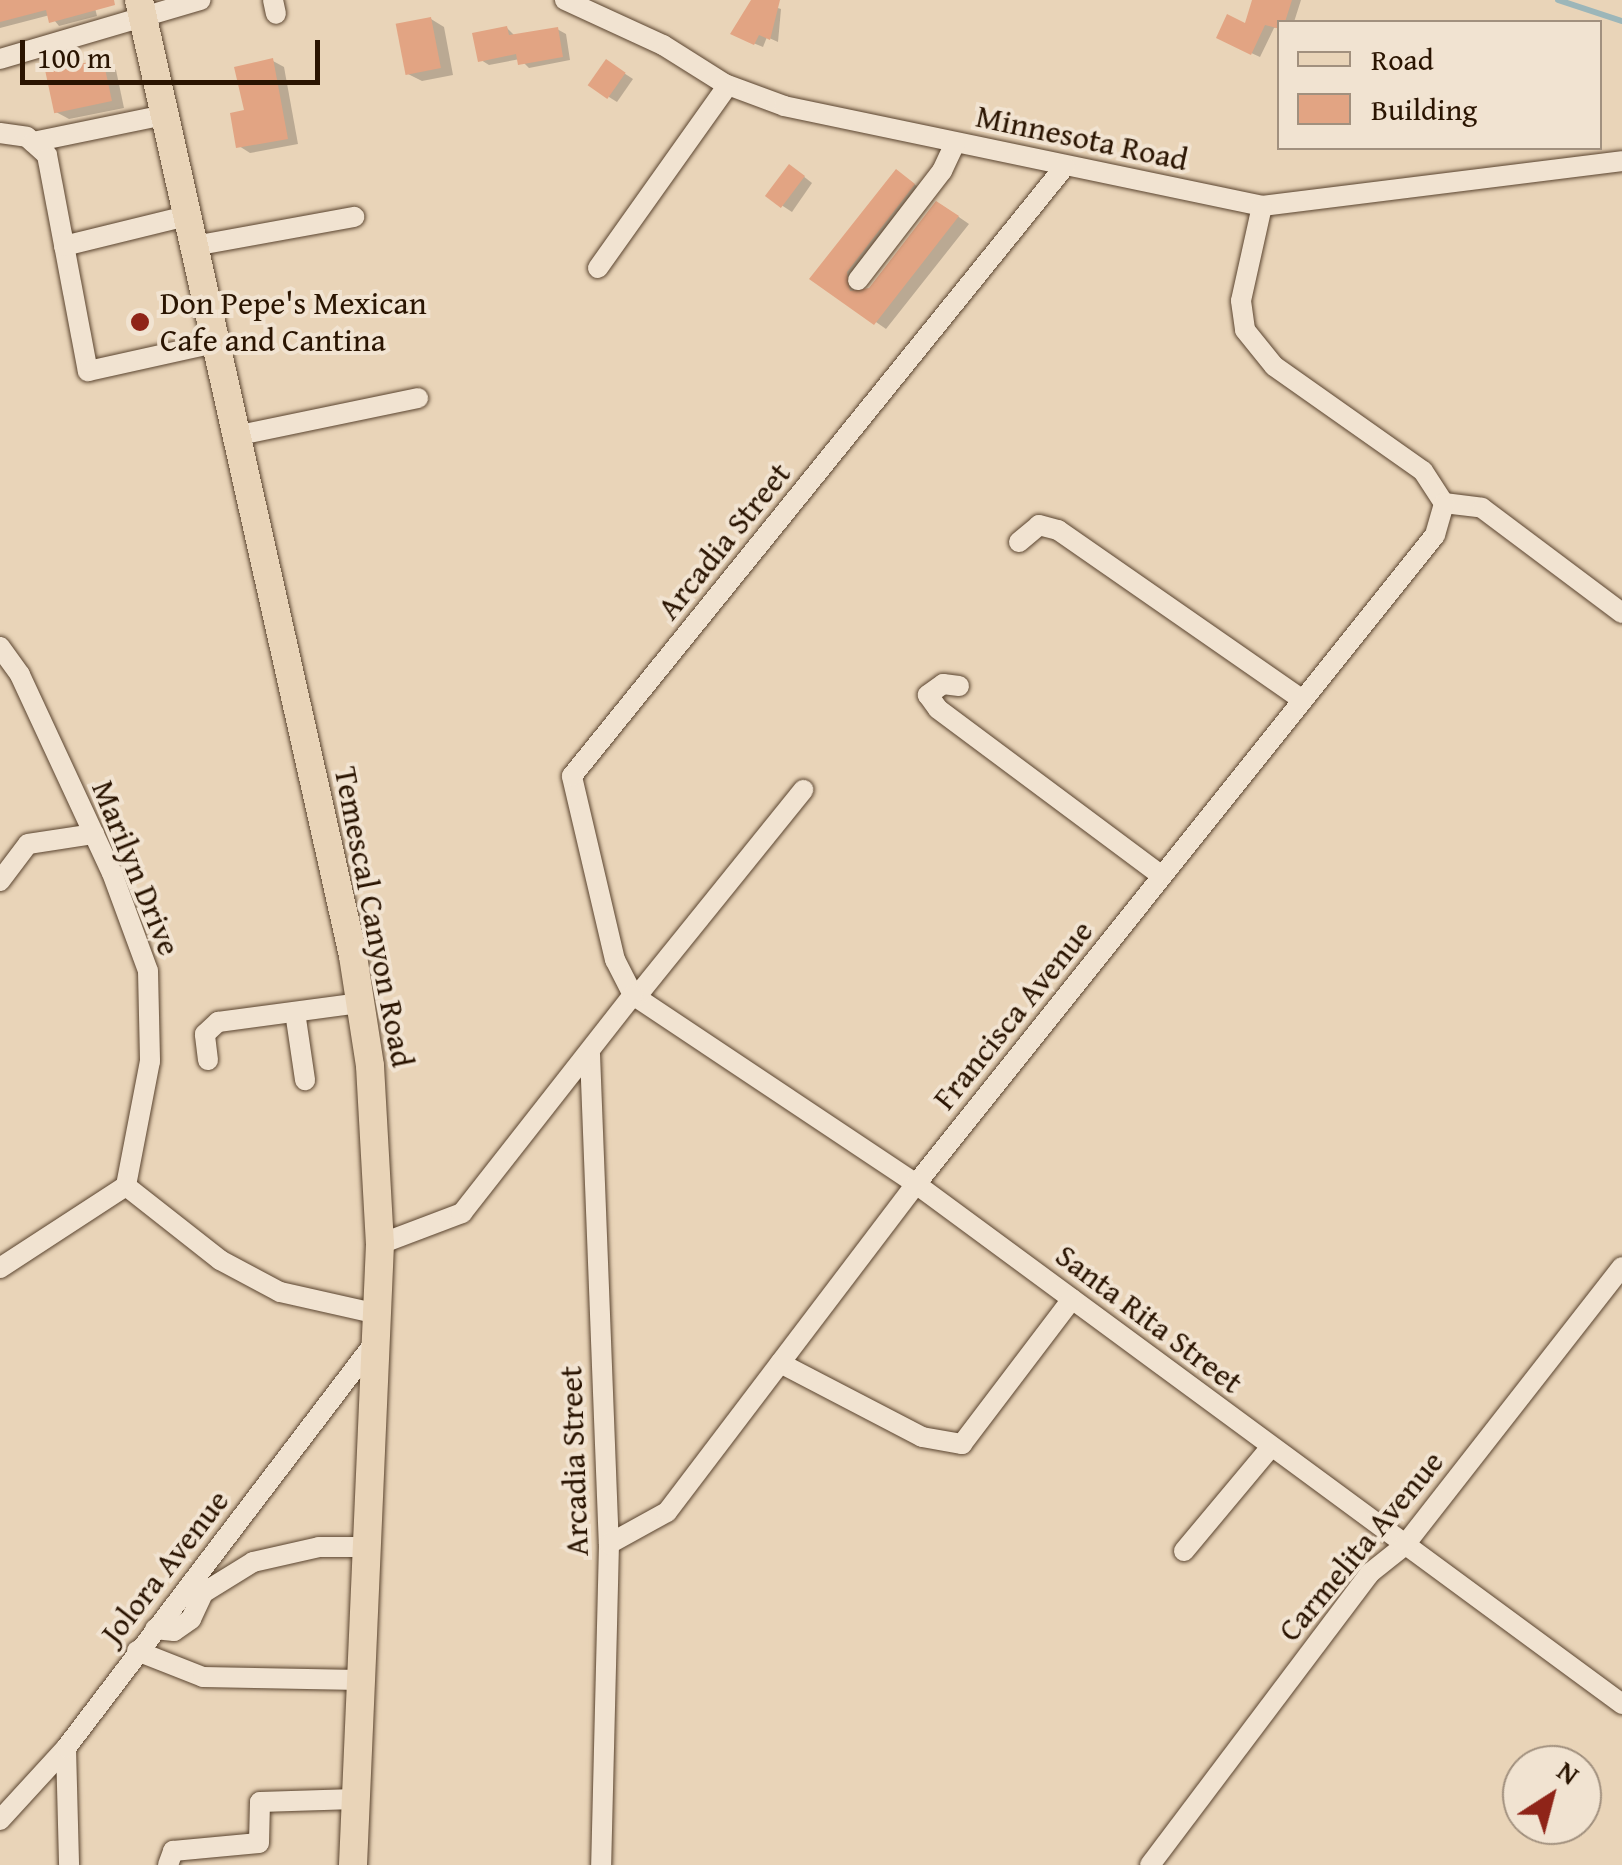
<!DOCTYPE html>
<style>
body{margin:0}
#map{position:relative;width:1622px;height:1865px;overflow:hidden;background:#e9d4b8;font-family:"Gentium Book Plus",serif}
div>[style]{position:absolute}
[style*='--x']{left:calc(var(--x)*1px);top:calc(var(--y)*1px);width:calc(var(--w)*1px);rotate:calc(var(--a)*1deg)}
.shadow>*{inset:0;background:#0003}
.stream>*{height:6px;margin:-3px;padding:0 3px;transform-origin:3px;border-radius:3px;background:#9cb6b9}
.building>*{inset:0;background:#e2a483;transform-origin:0 0}
.roads{filter:drop-shadow(0 0 2px #5a442f) drop-shadow(0 0 2px #5a442f)}
.minor>*{height:20px;margin:-10px;padding:0 10px;transform-origin:10px;border-radius:10px;background:#f1e3d1}
.major>*{height:28px;margin:-14px;padding:0 14px;transform-origin:14px;border-radius:14px;background:#e9d4b8}
.dots>*{width:28px;height:28px;translate:-50% -50%;box-sizing:border-box;border:5px solid #f1e3d1;border-radius:50%}
span{translate:-50% -50%;white-space:nowrap;text-align:center;line-height:1.15;-webkit-text-stroke:8px #f1e3d1;paint-order:stroke}
.street-label{font-size:32px;color:#2a1401}
.poi-label{font-size:32px;color:#2a1401}
.left{translate:0 -50%;text-align:left}
.legend{position:absolute;left:1277px;top:20px;width:325px;height:130px;box-sizing:border-box;background:#f1e3d1;border:2px solid #a1907e;margin:0;padding:12px 18px;list-style:none;font-size:30px;color:#2a1401}
.legend li{display:flex;align-items:center;gap:20px;height:50px}
.legend b{width:50px;border:2px solid #a1907e}
.north{position:absolute;left:1502px;top:1745px;width:100px;height:100px;box-sizing:border-box;background:#f1e3d1;border:2px solid #a1907e;border-radius:50%;rotate:36deg;font-size:28px;font-weight:700;line-height:40px;text-align:center;color:#2a1401}
.north::after{content:'';display:block;margin:auto;width:35px;height:45px;background:#8f2418;clip-path:polygon(50% 0,100% 100%,50% 72%,0 100%)}
.scale{position:absolute;left:20px;top:40px;width:300px;height:45px;box-sizing:border-box;border:5px solid #2a1401;border-top:0;padding-left:12px;font-size:30px;line-height:35px;white-space:nowrap;color:#2a1401;-webkit-text-stroke:8px #f1e3d1;paint-order:stroke}
</style>
<div id="map">
<div class="shadow">
<i style="clip-path:polygon(21px 0,93px 0,97px 16px,59px 26px,50px 15px,0 28px,0 5px)"></i>
<i style="clip-path:polygon(753px 0,781px 9px,778px 42px,767px 37px,763px 47px,741px 38px)"></i>
<i style="clip-path:polygon(1254px 0,1301px 0,1294px 22px,1274px 28px,1260px 57px,1227px 42px,1247px 26px)"></i>
<i style="clip-path:polygon(431px 19px,444px 27px,453px 75px,422px 81px,408px 74px)"></i>
<i style="clip-path:polygon(507px 28px,516px 37px,557px 29px,566px 34px,570px 60px,529px 68px,520px 59px,489px 65px,481px 60px)"></i>
<i style="clip-path:polygon(273px 61px,284px 67px,298px 144px,250px 153px,239px 146px)"></i>
<i style="clip-path:polygon(103px 62px,116px 70px,124px 108px,69px 119px,56px 112px)"></i>
<i style="clip-path:polygon(607px 62px,633px 79px,617px 102px,609px 97px)"></i>
<i style="clip-path:polygon(798px 172px,812px 183px,792px 212px,769px 197px)"></i>
<i style="clip-path:polygon(908px 179px,924px 192px,858px 279px,860px 292px,870px 291px,940px 204px,969px 224px,886px 329px,813px 278px)"></i>
</div>
<div class="stream">
<i style="--x:1558;--y:0;--w:67;--a:18.2"></i>
</div>
<div class="building">
<i style="clip-path:polygon(0 0,114px 0,115px 5px,49px 23px,46px 10px,0 22px)"></i>
<i style="clip-path:polygon(751px 0,780px 0,770px 40px,759px 35px,754px 45px,730px 34px)"></i>
<i style="clip-path:polygon(1252px 0,1292px 0,1285px 22px,1280px 29px,1265px 25px,1251px 55px,1216px 38px,1227px 14px,1245px 23px)"></i>
<i style="left:431px;top:17px;width:52px;height:36px;rotate:79deg"></i>
<i style="clip-path:polygon(507px 26px,509px 35px,558px 27px,563px 57px,518px 65px,516px 54px,478px 62px,472px 33px)"></i>
<i style="clip-path:polygon(273px 58px,288px 139px,236px 148px,230px 113px,244px 110px,234px 67px)"></i>
<i style="left:103px;top:59px;width:43px;height:59px;rotate:78deg"></i>
<i style="left:606px;top:59px;width:24px;height:32px;rotate:35deg"></i>
<i style="left:789px;top:164px;width:20px;height:40px;rotate:37deg"></i>
<i style="clip-path:polygon(896px 169px,915px 184px,847px 272px,850px 291px,869px 288px,936px 201px,959px 216px,874px 325px,809px 279px)"></i>
</div>
<div class="roads">
<div class="minor">
<i style="--x:273;--y:0;--w:14;--a:78"></i>
<i style="--x:565;--y:0;--w:108;--a:24.7"></i>
<i style="--x:663;--y:45;--w:73;--a:32.2"></i>
<i style="--x:725;--y:84;--w:63;--a:20.4"></i>
<i style="--x:784;--y:106;--w:488;--a:11.8"></i>
<i style="--x:1262;--y:206;--w:363;--a:-7.1"></i>
<i style="--x:0;--y:59;--w:209;--a:-16.4"></i>
<i style="--x:0;--y:133;--w:27;--a:8"></i>
<i style="--x:27;--y:137;--w:27;--a:42"></i>
<i style="--x:47;--y:155;--w:220;--a:79.3"></i>
<i style="--x:88;--y:371;--w:129;--a:-12.5"></i>
<i style="--x:33;--y:142;--w:134;--a:-11.6"></i>
<i style="--x:1262;--y:206;--w:97;--a:102.5"></i>
<i style="--x:1241;--y:301;--w:29;--a:82"></i>
<i style="--x:1245;--y:330;--w:46;--a:51.1"></i>
<i style="--x:1274;--y:366;--w:182;--a:35.2"></i>
<i style="--x:1423;--y:471;--w:38;--a:57"></i>
<i style="--x:1444;--y:503;--w:38;--a:7"></i>
<i style="--x:1482;--y:508;--w:175;--a:36.9"></i>
<i style="--x:64;--y:246;--w:126;--a:-13.8"></i>
<i style="--x:194;--y:246;--w:163;--a:-10.3"></i>
<i style="--x:598;--y:268;--w:224;--a:-54.6"></i>
<i style="--x:858;--y:280;--w:138;--a:-52.4"></i>
<i style="--x:942;--y:171;--w:31;--a:-65"></i>
<i style="--x:235;--y:436;--w:187;--a:-11.7"></i>
<i style="--x:1019;--y:542;--w:26;--a:-40"></i>
<i style="--x:1039;--y:525;--w:20;--a:15"></i>
<i style="--x:1058;--y:530;--w:298;--a:34.8"></i>
<i style="--x:0;--y:647;--w:34;--a:54"></i>
<i style="--x:20;--y:675;--w:218;--a:65.1"></i>
<i style="--x:112;--y:873;--w:104;--a:69.8"></i>
<i style="--x:148;--y:971;--w:90;--a:88.7"></i>
<i style="--x:150;--y:1061;--w:127;--a:100.9"></i>
<i style="--x:959;--y:686;--w:16;--a:-173"></i>
<i style="--x:943;--y:684;--w:19;--a:144"></i>
<i style="--x:928;--y:695;--w:17;--a:54"></i>
<i style="--x:938;--y:709;--w:279;--a:36.7"></i>
<i style="--x:0;--y:881;--w:46;--a:-52.9"></i>
<i style="--x:28;--y:844;--w:67;--a:-8.6"></i>
<i style="--x:633;--y:995;--w:340;--a:33.7"></i>
<i style="--x:916;--y:1184;--w:877;--a:36.37"></i>
<i style="--x:633;--y:995;--w:39;--a:-117"></i>
<i style="--x:615;--y:960;--w:189;--a:-103.2"></i>
<i style="--x:572;--y:776;--w:784;--a:-51.05"></i>
<i style="--x:637;--y:996;--w:265;--a:-51.1"></i>
<i style="--x:295;--y:1012;--w:69;--a:81.6"></i>
<i style="--x:590;--y:1054;--w:490;--a:87.8"></i>
<i style="--x:609;--y:1544;--w:321;--a:91.4"></i>
<i style="--x:208;--y:1060;--w:26;--a:-97"></i>
<i style="--x:205;--y:1034;--w:18;--a:-43"></i>
<i style="--x:218;--y:1022;--w:144;--a:-7.6"></i>
<i style="--x:126;--y:1186;--w:120;--a:38.2"></i>
<i style="--x:220;--y:1260;--w:68;--a:28.1"></i>
<i style="--x:280;--y:1292;--w:95;--a:12.7"></i>
<i style="--x:380;--y:1244;--w:88;--a:-20.7"></i>
<i style="--x:462;--y:1213;--w:277;--a:-51.9"></i>
<i style="--x:0;--y:1268;--w:150;--a:-33.1"></i>
<i style="--x:780;--y:1363;--w:160;--a:27.5"></i>
<i style="--x:922;--y:1437;--w:41;--a:9.9"></i>
<i style="--x:962;--y:1444;--w:182;--a:-52.8"></i>
<i style="--x:609;--y:1544;--w:66;--a:-28.9"></i>
<i style="--x:667;--y:1512;--w:412;--a:-52.8"></i>
<i style="--x:916;--y:1184;--w:831;--a:-51.35"></i>
<i style="--x:1435;--y:535;--w:33;--a:-74"></i>
<i style="--x:1184;--y:1551;--w:136;--a:-50.1"></i>
<i style="--x:155;--y:1629;--w:19;--a:6"></i>
<i style="--x:174;--y:1631;--w:21;--a:-35"></i>
<i style="--x:191;--y:1619;--w:29;--a:-65"></i>
<i style="--x:203;--y:1593;--w:59;--a:-31.8"></i>
<i style="--x:253;--y:1562;--w:68;--a:-12.8"></i>
<i style="--x:319;--y:1547;--w:45;--a:0"></i>
<i style="--x:137;--y:1651;--w:71;--a:21.5"></i>
<i style="--x:203;--y:1677;--w:156;--a:1.1"></i>
<i style="--x:66;--y:1748;--w:117;--a:88.5"></i>
<i style="--x:0;--y:1820;--w:98;--a:-47.5"></i>
<i style="--x:66;--y:1748;--w:505;--a:-52.72"></i>
<i style="--x:168;--y:1865;--w:15;--a:-70"></i>
<i style="--x:173;--y:1851;--w:86;--a:-5.3"></i>
<i style="--x:259;--y:1843;--w:41;--a:-88.6"></i>
<i style="--x:260;--y:1802;--w:95;--a:-1.8"></i>
<i style="--x:1150;--y:1865;--w:366;--a:-53"></i>
<i style="--x:1370;--y:1573;--w:43;--a:-38.5"></i>
<i style="--x:1404;--y:1546;--w:354;--a:-52"></i>
</div>
<div class="major">
<i style="--x:139;--y:0;--w:980;--a:77.38"></i>
<i style="--x:353;--y:956;--w:111;--a:81.2"></i>
<i style="--x:370;--y:1066;--w:178;--a:86.8"></i>
<i style="--x:380;--y:1244;--w:622;--a:92.49"></i>
</div>
</div>
<div class="dots">
<i style="left:140px;top:322px;background:#8f2418"></i>
</div>
<div class="street-label">
<span style="left:1082px;top:138px;rotate:12deg">Minnesota Road</span>
<span style="left:724px;top:541px;rotate:-51deg">Arcadia Street</span>
<span style="left:136px;top:868px;rotate:68deg">Marilyn Drive</span>
<span style="left:374px;top:917px;rotate:79deg">Temescal Canyon Road</span>
<span style="left:1013px;top:1015px;rotate:-51deg">Francisca Avenue</span>
<span style="left:1149px;top:1319px;rotate:37deg">Santa Rita Street</span>
<span style="left:574px;top:1461px;rotate:-92deg">Arcadia Street</span>
<span style="left:1361px;top:1546px;rotate:-50deg">Carmelita Avenue</span>
<span style="left:165px;top:1567px;rotate:-52deg">Jolora Avenue</span>
</div>
<div class="poi-label">
<span class="left" style="left:160px;top:322px">Don Pepe's Mexican<br>Cafe and Cantina</span>
</div>
<ul class="legend">
<li><b style="height:12px;background:#e9d4b8"></b>Road</li>
<li><b style="height:28px;background:#e2a483"></b>Building</li>
</ul>
<div class="north">N</div>
<div class="scale">100 m</div>
</div>
